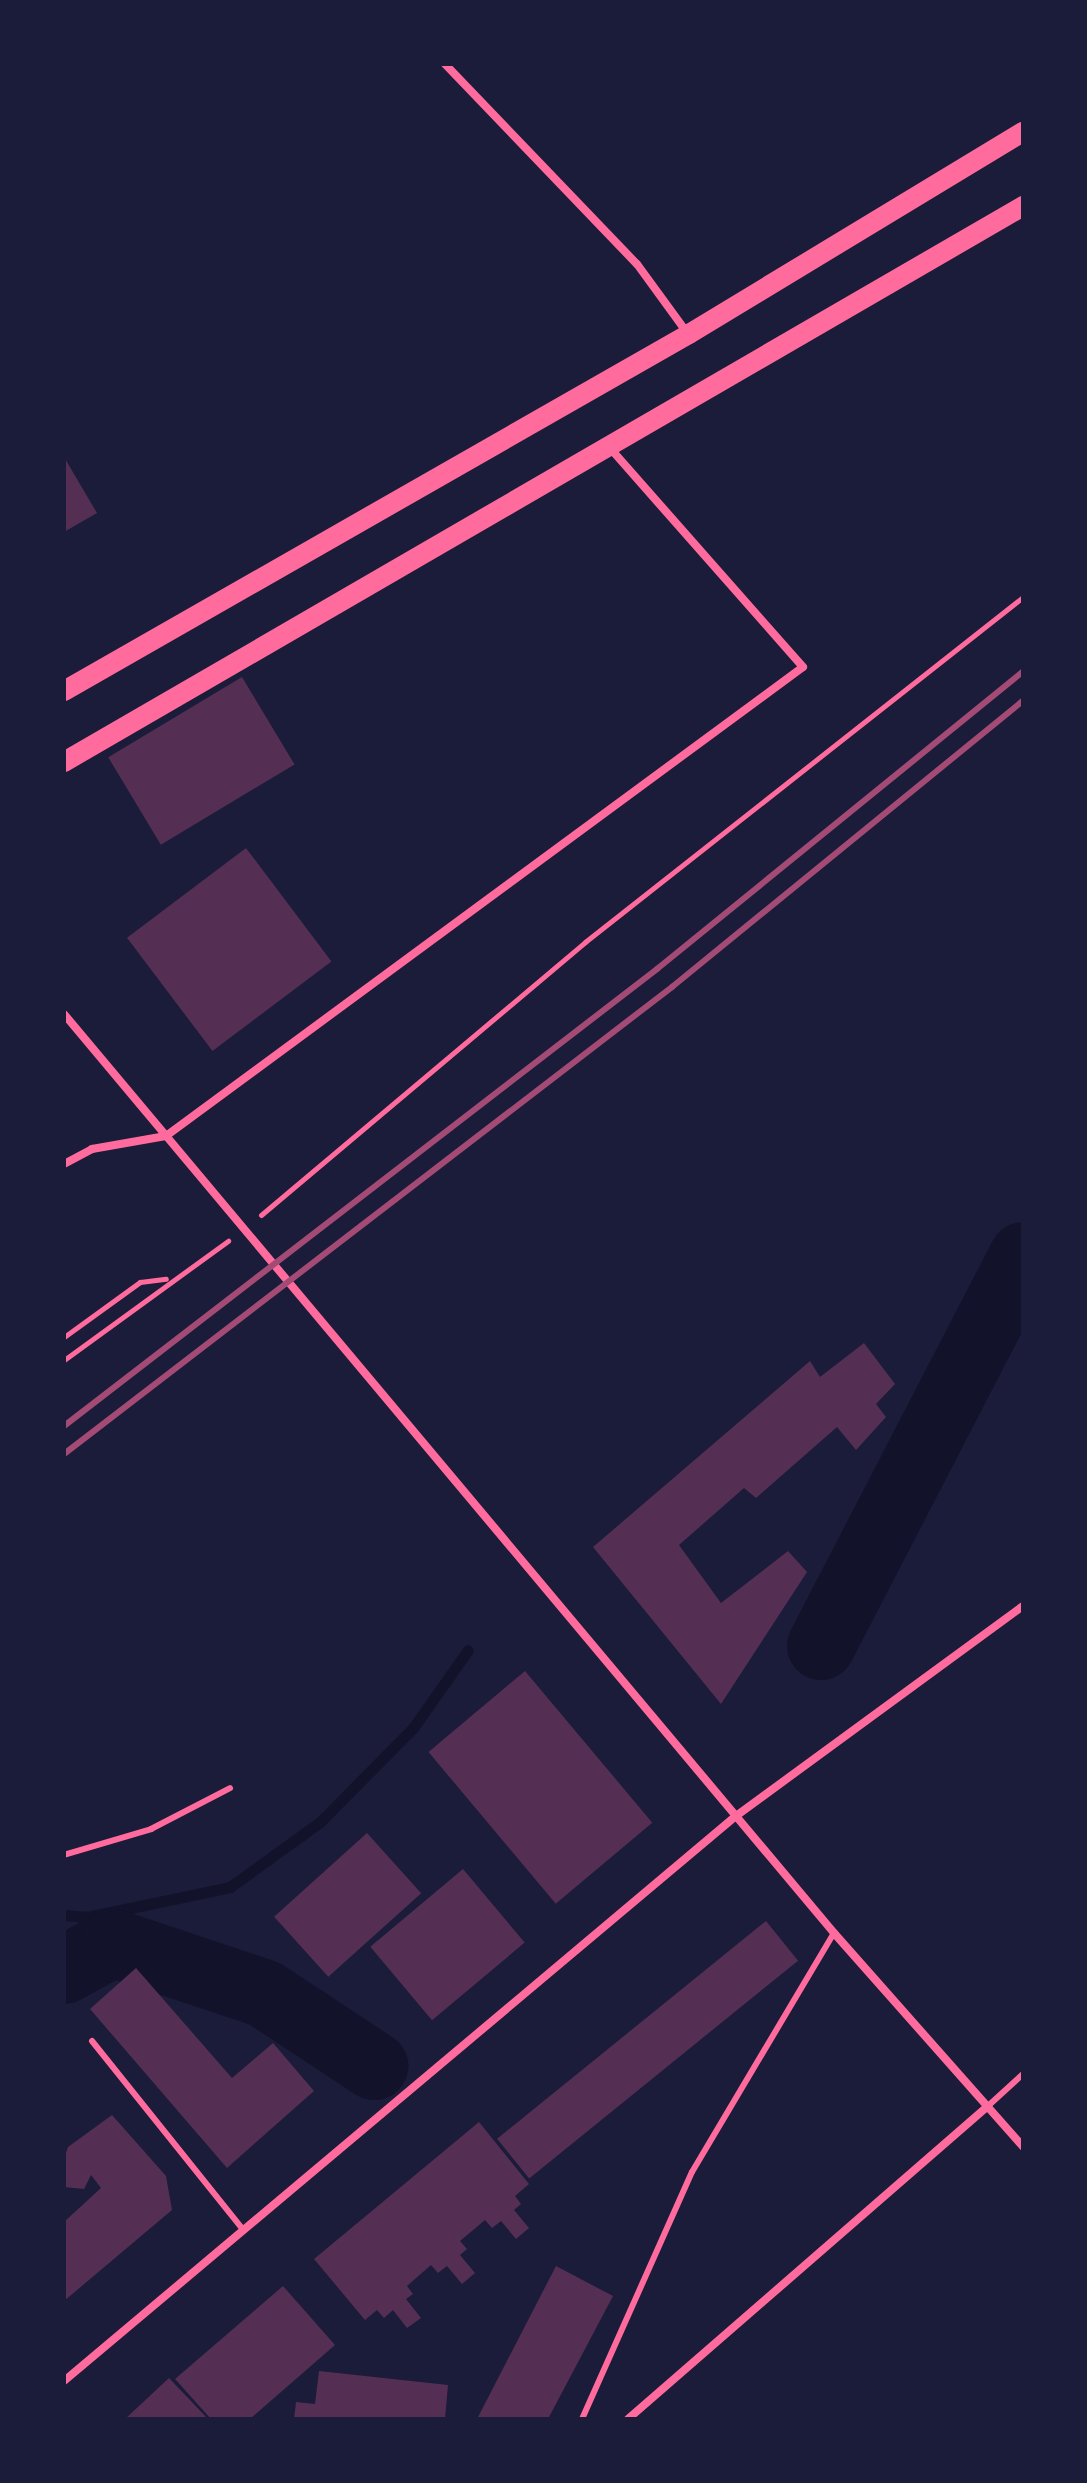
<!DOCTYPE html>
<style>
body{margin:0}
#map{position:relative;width:1087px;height:2483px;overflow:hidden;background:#1b1b3a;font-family:Helvetica,sans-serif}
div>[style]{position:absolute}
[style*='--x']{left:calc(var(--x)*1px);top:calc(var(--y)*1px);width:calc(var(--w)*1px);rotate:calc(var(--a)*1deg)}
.stream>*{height:11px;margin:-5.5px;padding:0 5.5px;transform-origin:5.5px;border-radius:5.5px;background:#12122b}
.river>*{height:68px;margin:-34px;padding:0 34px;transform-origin:34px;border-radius:34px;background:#12122b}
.building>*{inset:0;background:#542f53;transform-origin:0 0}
.path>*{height:5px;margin:-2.5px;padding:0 2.5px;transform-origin:2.5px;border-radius:2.5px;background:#ff6b9d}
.service>*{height:6px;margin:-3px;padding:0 3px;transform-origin:3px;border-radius:3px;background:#ff6b9d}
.minor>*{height:8px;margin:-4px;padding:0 4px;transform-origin:4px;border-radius:4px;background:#ff6b9d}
.primary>*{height:20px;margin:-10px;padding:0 10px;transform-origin:10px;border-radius:10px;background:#ff6b9d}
.rail>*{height:6px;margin:-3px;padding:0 3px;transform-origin:3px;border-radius:3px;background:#a44b75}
span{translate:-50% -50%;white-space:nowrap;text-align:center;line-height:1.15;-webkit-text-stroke:7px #1b1b3a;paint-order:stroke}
.frame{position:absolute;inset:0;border:66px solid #1b1b3a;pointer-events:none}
</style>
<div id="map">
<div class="stream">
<i style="--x:64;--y:1915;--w:23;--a:5"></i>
<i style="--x:87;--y:1917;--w:146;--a:-11.8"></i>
<i style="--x:230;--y:1887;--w:111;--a:-35.8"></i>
<i style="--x:320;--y:1822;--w:132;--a:-45.3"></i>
<i style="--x:413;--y:1728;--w:95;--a:-54.8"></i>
</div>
<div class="river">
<i style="--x:821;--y:1646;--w:439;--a:-62.6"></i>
<i style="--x:64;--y:1970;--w:56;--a:-28.9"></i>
<i style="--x:113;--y:1943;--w:160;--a:18.5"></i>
<i style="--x:265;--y:1994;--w:131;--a:33.4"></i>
</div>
<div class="building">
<i style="clip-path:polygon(64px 457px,97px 513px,64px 532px)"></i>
<i style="left:242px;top:677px;width:102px;height:156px;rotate:59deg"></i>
<i style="left:246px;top:848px;width:142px;height:149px;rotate:53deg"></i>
<i style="clip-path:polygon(864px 1343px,895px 1384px,876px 1404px,886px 1417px,856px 1450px,837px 1427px,756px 1498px,744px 1488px,679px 1545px,721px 1603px,788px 1551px,807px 1572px,721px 1704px,593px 1547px,810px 1361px,820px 1377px)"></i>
<i style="left:525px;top:1671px;width:198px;height:126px;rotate:50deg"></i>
<i style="left:367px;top:1833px;width:81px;height:125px;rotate:48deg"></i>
<i style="left:463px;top:1869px;width:96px;height:121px;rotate:50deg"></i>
<i style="left:766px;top:1921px;width:51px;height:346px;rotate:51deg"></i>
<i style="clip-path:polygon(136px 1968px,232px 2078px,273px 2043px,314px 2091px,227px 2168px,90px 2009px)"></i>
<i style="clip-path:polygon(112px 2115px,166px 2176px,172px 2210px,64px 2301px,64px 2222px,101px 2188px,91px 2175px,84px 2189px,64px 2187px,64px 2159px,68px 2147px)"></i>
<i style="clip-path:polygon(479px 2122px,529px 2184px,515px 2196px,521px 2204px,514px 2210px,529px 2228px,516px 2239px,501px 2221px,492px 2228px,485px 2220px,460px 2241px,467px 2249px,460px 2255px,475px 2273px,462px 2284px,447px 2266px,438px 2273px,431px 2265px,407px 2286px,413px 2294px,406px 2299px,421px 2318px,407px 2328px,393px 2310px,384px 2318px,377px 2310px,365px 2320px,314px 2259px)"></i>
<i style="clip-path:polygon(556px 2266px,613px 2296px,548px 2419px,477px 2419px)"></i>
<i style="clip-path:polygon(283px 2286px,335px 2345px,250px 2419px,211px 2419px,175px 2379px)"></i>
<i style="clip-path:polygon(319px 2371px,448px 2385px,445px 2419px,294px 2419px,296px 2402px,315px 2404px)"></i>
<i style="clip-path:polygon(169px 2378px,208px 2419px,125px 2419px)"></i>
</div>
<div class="path">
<i style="--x:261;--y:1215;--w:424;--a:-40.1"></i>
<i style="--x:585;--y:942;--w:558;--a:-38.23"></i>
<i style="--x:64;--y:1337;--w:94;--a:-35.9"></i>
<i style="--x:140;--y:1282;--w:26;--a:-7"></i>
<i style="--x:64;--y:1360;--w:203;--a:-36"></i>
</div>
<div class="service">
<i style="--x:64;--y:1855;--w:91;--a:-16.6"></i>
<i style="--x:151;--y:1829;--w:89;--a:-27.4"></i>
<i style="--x:92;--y:2041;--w:240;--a:51.3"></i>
<i style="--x:988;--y:2106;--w:47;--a:-42.4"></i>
<i style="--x:582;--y:2419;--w:270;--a:-66"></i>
<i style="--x:692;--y:2172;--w:278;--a:-59.3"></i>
</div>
<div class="minor">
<i style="--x:445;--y:64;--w:277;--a:46.2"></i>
<i style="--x:637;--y:264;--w:87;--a:53.9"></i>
<i style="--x:64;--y:1014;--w:1199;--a:50.04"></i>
<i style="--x:834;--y:1933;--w:286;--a:48.5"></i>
<i style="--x:64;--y:1164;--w:32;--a:-28"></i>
<i style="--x:92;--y:1149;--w:75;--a:-10"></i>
<i style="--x:166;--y:1136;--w:791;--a:-36.36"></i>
<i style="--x:803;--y:667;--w:292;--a:-131.4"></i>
<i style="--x:64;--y:2381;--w:878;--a:-40.06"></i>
<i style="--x:736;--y:1816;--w:356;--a:-36.2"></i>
<i style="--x:628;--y:2419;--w:477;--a:-41"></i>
</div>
<div class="primary">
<i style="--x:64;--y:691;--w:720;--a:-29.74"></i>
<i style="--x:689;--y:334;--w:390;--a:-31.2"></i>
<i style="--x:64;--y:762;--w:1109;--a:-30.1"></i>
</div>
<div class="rail">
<i style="--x:64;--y:1426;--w:749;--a:-37.62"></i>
<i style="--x:657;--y:969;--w:471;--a:-39.1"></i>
<i style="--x:64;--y:1454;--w:767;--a:-37.53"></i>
<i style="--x:672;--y:987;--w:453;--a:-39.2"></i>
</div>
<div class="frame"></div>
</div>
